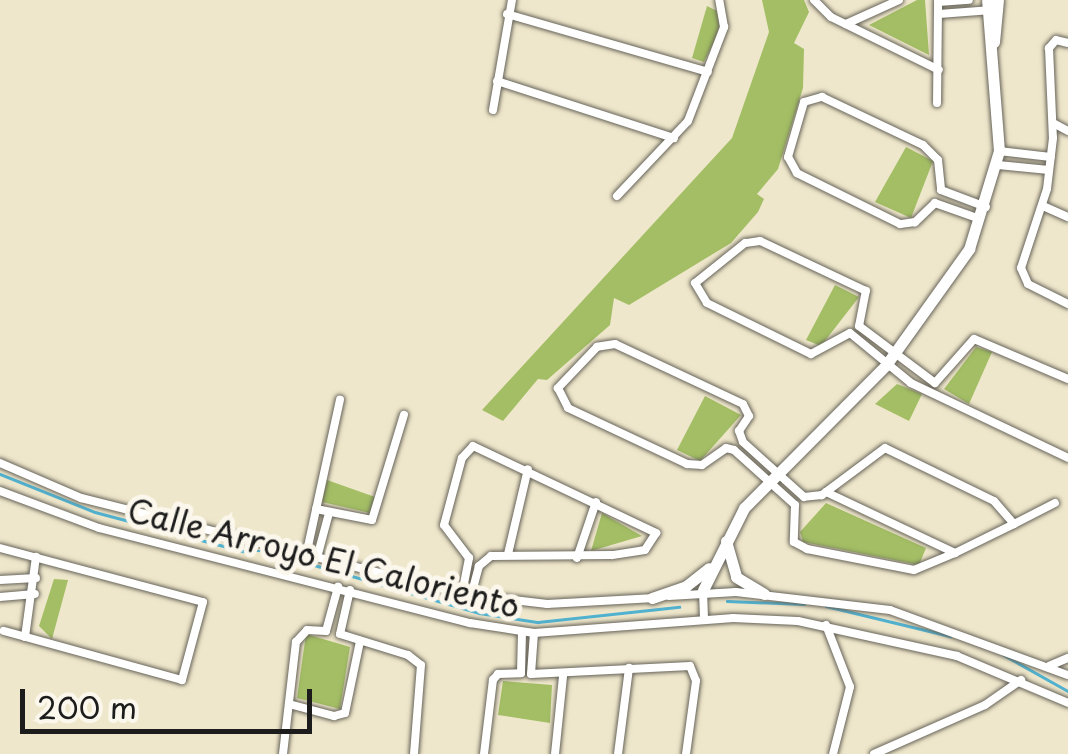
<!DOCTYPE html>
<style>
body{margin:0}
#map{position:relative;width:1068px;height:754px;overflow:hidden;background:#efe7cb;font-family:"Playpen Sans",sans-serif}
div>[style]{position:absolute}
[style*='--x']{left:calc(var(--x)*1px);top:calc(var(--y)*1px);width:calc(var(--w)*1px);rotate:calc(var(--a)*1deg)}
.green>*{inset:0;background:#a3be64}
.stream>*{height:2.5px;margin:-1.25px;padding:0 1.25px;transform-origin:1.25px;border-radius:1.25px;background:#51b2d0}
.roads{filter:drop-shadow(0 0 2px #666359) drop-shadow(0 0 2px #666359)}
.street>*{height:8px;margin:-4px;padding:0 4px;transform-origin:4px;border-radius:4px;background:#fff}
.secondary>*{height:11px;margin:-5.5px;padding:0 5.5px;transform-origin:5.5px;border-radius:5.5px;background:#fff}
span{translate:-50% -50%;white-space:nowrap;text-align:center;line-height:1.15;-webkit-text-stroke:10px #fbf7ec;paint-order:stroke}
.street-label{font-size:32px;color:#1c1c1c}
.scale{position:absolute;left:20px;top:689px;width:292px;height:45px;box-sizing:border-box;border:5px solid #1c1c1c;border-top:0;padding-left:12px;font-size:30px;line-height:35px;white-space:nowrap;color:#1c1c1c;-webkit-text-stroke:8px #fbf7ec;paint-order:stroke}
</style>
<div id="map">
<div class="green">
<i style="clip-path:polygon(762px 0,804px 0,809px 12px,794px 43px,804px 49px,803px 88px,778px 169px,757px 194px,764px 199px,758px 212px,731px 243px,629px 305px,614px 298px,610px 325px,547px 380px,538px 379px,503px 421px,482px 410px,732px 138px,769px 32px)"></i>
<i style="clip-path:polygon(917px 0,925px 0,929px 55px,869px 25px)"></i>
<i style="clip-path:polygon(707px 6px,717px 11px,722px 26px,704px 62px,692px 58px)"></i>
<i style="clip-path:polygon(906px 147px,933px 161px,911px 218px,875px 202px)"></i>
<i style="clip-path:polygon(835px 285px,859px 297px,821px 346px,806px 340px)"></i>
<i style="clip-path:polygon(976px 347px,992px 352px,969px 404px,944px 389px)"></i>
<i style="clip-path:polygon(897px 384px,922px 394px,909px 421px,875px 404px)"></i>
<i style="clip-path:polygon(705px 396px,741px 415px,700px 461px,677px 450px)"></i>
<i style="clip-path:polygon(327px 480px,375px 497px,370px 513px,322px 502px)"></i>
<i style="clip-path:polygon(826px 503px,926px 548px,919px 565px,803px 542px,800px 532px)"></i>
<i style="clip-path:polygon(602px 513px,642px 536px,591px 551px)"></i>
<i style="clip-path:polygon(54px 579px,68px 580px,52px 639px,39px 626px)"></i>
<i style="clip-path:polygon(306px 634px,350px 647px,340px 709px,297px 698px)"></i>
<i style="clip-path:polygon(503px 681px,552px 685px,550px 723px,498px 715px)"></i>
</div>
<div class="stream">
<i style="--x:0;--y:474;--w:102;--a:21.8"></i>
<i style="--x:95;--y:512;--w:153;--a:14.8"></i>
<i style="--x:243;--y:551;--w:23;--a:0"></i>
<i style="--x:266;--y:551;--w:222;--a:16.2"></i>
<i style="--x:479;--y:613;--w:60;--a:8.7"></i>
<i style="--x:538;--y:622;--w:142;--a:-6.1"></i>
<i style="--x:727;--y:601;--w:77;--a:2.2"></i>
<i style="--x:826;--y:606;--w:128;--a:13.6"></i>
<i style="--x:1004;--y:655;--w:73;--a:29.4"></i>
</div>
<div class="roads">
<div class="street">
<i style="--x:814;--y:0;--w:24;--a:45"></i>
<i style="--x:831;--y:17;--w:120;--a:26.1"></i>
<i style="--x:938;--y:2;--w:31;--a:-4"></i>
<i style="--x:507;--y:14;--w:209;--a:16.1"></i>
<i style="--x:939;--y:14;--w:53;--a:-4.3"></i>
<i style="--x:846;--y:24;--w:58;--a:-24.4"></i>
<i style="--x:1068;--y:43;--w:12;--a:-166"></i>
<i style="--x:1056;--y:40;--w:11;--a:131"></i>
<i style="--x:1049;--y:48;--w:90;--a:87.5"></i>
<i style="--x:1053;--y:138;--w:51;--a:96.7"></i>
<i style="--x:1047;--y:189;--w:83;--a:108.2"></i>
<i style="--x:1021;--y:268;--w:17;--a:66"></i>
<i style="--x:1028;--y:284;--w:45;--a:26.6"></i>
<i style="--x:497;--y:81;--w:186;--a:17.9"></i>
<i style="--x:937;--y:103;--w:103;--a:-89.4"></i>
<i style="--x:493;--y:110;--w:112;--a:-80.2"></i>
<i style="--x:1053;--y:123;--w:17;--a:28"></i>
<i style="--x:999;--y:151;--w:52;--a:6.6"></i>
<i style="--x:998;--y:165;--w:51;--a:5.6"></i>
<i style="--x:617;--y:196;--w:103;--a:-46.6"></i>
<i style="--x:688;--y:121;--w:101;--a:-69"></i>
<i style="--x:724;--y:27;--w:27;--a:-100"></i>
<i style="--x:1043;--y:206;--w:27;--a:24"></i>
<i style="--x:980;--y:219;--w:48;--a:-160.4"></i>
<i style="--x:935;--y:203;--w:28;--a:136"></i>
<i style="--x:915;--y:222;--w:15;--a:172"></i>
<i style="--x:900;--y:224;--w:115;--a:-153.7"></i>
<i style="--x:797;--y:173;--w:18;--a:-119"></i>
<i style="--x:788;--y:157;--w:57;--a:-73.8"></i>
<i style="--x:804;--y:102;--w:19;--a:-16"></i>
<i style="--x:822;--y:97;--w:112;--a:25.4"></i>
<i style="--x:923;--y:145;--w:21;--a:45"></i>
<i style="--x:938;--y:160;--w:30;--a:84"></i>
<i style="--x:941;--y:190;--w:48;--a:20.7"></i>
<i style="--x:1068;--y:379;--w:102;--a:-156.9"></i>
<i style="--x:974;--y:339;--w:59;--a:131.6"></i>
<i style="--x:935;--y:383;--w:95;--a:-143.1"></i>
<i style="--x:859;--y:326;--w:36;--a:-79"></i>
<i style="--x:866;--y:291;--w:117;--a:-154.7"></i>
<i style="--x:760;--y:241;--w:15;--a:172"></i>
<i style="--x:745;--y:243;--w:64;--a:141.3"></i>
<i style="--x:695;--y:283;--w:23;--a:59"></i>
<i style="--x:707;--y:303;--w:116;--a:26.1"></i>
<i style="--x:811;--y:354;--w:44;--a:-28.3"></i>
<i style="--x:850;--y:333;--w:79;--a:39.3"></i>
<i style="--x:911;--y:383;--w:174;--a:25.5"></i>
<i style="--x:0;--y:463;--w:88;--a:23.4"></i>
<i style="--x:81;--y:498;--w:393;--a:14.1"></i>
<i style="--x:462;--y:594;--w:86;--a:6.7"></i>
<i style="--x:547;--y:604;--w:108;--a:-3.2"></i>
<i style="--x:0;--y:491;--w:106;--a:20.5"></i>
<i style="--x:99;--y:528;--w:383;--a:14.4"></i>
<i style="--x:470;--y:623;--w:65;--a:8.9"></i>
<i style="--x:534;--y:633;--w:200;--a:-4.3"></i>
<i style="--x:733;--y:618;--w:65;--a:2.6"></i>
<i style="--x:798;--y:621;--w:163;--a:12.4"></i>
<i style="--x:957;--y:656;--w:121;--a:22.9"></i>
<i style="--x:826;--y:492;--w:143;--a:25.3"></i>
<i style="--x:316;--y:509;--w:57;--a:11.1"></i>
<i style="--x:372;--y:520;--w:110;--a:-73.1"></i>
<i style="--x:1014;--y:524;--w:30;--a:-131"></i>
<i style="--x:994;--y:501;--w:121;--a:-154.1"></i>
<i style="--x:885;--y:448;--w:79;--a:143.3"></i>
<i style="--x:822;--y:495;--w:18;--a:174"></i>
<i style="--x:804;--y:497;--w:82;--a:-138"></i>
<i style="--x:743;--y:442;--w:12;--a:-110"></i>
<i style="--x:739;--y:431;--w:18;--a:-56"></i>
<i style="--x:749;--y:416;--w:13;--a:-117"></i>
<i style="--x:743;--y:404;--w:141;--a:-154.9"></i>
<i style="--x:615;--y:344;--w:18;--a:171"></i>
<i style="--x:597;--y:347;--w:57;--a:133.6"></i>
<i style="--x:558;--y:388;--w:22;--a:63"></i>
<i style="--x:568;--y:408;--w:132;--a:25.2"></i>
<i style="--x:687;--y:464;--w:15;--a:4"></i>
<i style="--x:702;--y:465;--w:29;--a:-35"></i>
<i style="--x:726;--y:448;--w:8;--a:14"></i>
<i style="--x:734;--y:450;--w:82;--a:42"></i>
<i style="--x:795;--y:505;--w:37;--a:92"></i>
<i style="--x:794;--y:542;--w:15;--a:28"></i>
<i style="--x:807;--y:549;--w:109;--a:11.1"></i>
<i style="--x:914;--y:570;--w:44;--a:-22.5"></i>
<i style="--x:955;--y:553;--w:66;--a:-26.2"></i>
<i style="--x:1014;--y:524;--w:46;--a:-27.1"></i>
<i style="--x:0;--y:548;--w:210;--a:14.9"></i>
<i style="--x:203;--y:602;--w:81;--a:105.1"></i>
<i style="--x:182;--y:680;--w:185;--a:-164.6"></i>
<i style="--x:307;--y:551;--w:155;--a:-77.7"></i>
<i style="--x:318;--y:554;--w:42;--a:-75"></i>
<i style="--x:508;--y:554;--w:87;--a:-76.8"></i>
<i style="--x:577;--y:558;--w:59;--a:-71.3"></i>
<i style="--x:0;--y:580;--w:36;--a:-3"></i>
<i style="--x:350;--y:590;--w:45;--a:102.8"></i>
<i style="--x:340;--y:634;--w:71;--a:17.2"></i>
<i style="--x:408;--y:655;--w:16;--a:38"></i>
<i style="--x:421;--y:665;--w:89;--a:94.5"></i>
<i style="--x:703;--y:590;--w:30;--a:88"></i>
<i style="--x:462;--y:594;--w:37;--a:-79"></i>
<i style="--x:469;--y:558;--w:41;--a:-127.1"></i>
<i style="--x:444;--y:525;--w:69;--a:-75"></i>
<i style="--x:462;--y:458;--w:16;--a:-47"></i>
<i style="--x:473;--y:446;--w:203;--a:25.4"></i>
<i style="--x:656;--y:533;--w:20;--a:123"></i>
<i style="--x:645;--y:550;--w:33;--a:171"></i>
<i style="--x:612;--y:555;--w:121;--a:179.5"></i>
<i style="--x:491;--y:556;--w:16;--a:140"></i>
<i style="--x:479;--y:566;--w:31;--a:105"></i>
<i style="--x:669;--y:596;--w:67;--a:-3.4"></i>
<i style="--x:736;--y:592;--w:155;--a:6.7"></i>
<i style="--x:890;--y:610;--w:189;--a:20.1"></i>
<i style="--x:0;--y:597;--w:35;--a:-5"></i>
<i style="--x:826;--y:625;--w:66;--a:68.8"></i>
<i style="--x:850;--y:687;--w:69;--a:104.2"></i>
<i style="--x:534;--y:633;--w:41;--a:94.2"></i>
<i style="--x:531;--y:674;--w:159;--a:-2.9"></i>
<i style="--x:690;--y:666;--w:16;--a:68"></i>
<i style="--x:696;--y:681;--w:74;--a:97.8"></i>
<i style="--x:25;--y:637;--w:81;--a:-82.2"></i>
<i style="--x:1049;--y:666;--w:21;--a:-23"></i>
<i style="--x:289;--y:704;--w:47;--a:14.9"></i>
<i style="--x:334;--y:716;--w:11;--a:-15"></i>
<i style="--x:345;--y:713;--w:74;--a:-78.2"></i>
<i style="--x:283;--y:754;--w:113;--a:-83.4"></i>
<i style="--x:296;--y:642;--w:16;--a:-47"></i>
<i style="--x:307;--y:630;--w:19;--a:3"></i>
<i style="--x:326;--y:631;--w:46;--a:-74.7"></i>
<i style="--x:484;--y:754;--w:75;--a:-83.1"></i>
<i style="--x:493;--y:680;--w:8;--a:-50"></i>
<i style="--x:498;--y:674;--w:23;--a:-2"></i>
<i style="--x:521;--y:673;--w:41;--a:-88.6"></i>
<i style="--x:555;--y:754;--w:78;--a:-84.1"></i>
<i style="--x:618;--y:754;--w:87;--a:-82.7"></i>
<i style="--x:874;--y:754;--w:121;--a:-23.8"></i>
<i style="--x:985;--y:705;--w:44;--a:-34.8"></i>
</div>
<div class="secondary">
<i style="--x:994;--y:42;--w:42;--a:-84.6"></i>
<i style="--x:726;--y:541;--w:37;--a:74"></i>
<i style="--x:736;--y:577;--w:33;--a:31"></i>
<i style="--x:703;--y:590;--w:92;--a:-63.4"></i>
<i style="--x:744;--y:508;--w:202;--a:-45.2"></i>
<i style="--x:886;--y:365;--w:143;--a:-54.4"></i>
<i style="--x:969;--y:249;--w:102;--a:-73"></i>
<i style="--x:999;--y:151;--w:151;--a:-94.5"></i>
<i style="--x:652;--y:598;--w:36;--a:-19"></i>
<i style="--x:686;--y:586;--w:29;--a:-38"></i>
</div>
</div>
<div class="street-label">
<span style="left:324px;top:557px;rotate:14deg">Calle Arroyo El Caloriento</span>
</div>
<div class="scale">200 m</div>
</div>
